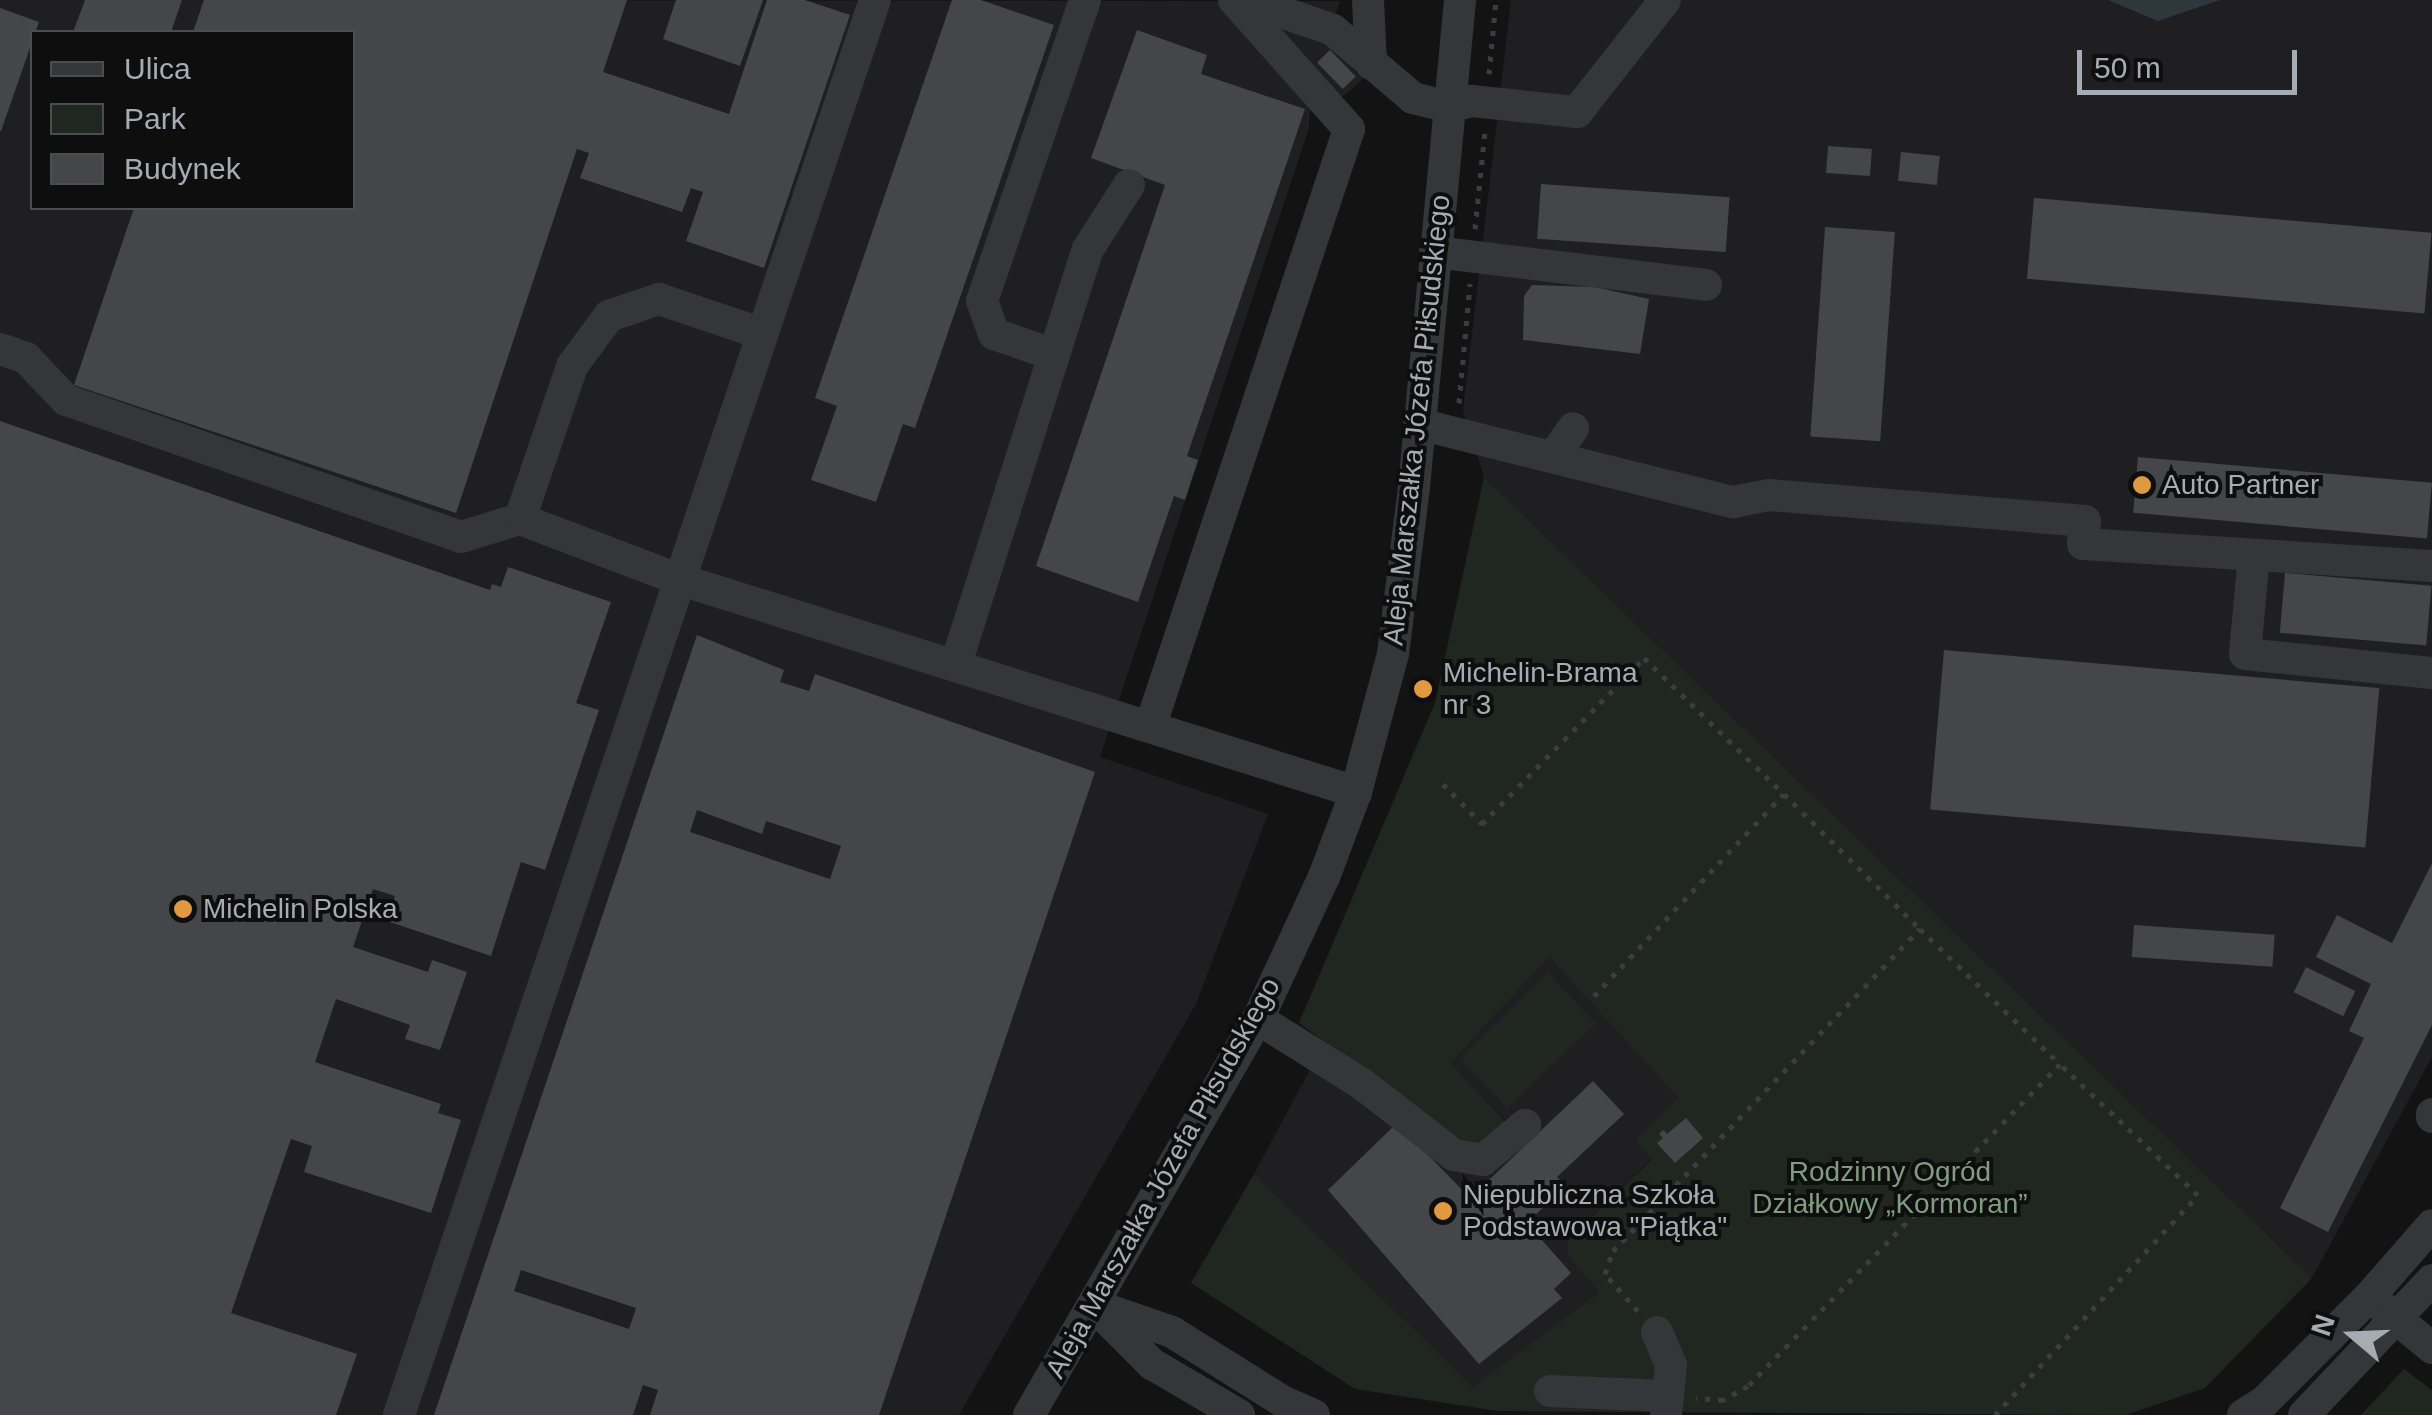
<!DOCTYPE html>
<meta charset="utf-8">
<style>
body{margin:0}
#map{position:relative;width:2432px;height:1415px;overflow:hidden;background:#131314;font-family:Arial,sans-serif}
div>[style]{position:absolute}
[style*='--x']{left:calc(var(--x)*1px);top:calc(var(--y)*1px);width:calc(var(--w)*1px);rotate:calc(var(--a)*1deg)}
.built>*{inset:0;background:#1f1f21}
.green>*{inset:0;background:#202720;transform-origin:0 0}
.water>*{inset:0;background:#2e373c}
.building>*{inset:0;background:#45464a;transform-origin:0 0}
.path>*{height:5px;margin-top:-2.5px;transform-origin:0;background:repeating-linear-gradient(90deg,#3b3d40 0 5px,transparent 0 13px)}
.minor>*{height:32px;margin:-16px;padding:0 16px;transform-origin:16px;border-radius:16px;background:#343639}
.dots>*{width:28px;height:28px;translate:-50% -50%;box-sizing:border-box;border:5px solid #0e0e0f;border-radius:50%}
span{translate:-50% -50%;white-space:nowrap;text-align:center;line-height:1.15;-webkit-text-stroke:8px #0e0e0f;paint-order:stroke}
.street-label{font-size:28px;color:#a6acb4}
.poi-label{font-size:28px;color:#a6acb4}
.left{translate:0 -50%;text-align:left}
.park-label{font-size:28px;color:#809d7f}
.legend{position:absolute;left:30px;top:30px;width:325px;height:180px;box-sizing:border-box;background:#0e0e0f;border:2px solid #4b4d51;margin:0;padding:12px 18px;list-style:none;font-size:30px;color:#a6acb4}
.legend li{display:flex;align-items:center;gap:20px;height:50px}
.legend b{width:50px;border:2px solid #4b4d51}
.north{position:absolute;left:2302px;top:1285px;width:100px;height:100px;-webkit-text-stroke:8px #0e0e0f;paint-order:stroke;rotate:289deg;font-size:28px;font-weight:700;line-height:40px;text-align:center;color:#a6acb4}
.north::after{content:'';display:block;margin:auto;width:35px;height:45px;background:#a6acb4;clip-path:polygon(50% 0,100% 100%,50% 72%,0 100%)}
.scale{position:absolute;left:2077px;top:50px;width:220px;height:45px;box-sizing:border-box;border:5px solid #a6acb4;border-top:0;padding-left:12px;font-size:30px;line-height:35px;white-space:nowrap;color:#a6acb4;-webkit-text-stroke:8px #0e0e0f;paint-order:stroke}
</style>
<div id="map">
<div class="built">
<i style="clip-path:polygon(evenodd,0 0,1340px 1px,1327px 41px,1363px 79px,1347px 94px,1310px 111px,1309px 128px,1100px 757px,1268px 814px,1196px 1004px,959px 1415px,0 1415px,0 0,32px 32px,352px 32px,352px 208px,32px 208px,32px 32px)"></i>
<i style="clip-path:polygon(1511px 0,2432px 0,2432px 1057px,2312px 1278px,1484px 477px,1463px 411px)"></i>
<i style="clip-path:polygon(1549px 957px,1680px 1098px,1637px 1139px,1652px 1158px,1568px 1239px,1568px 1255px,1600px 1291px,1472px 1388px,1254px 1174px,1325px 1042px,1507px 1122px,1449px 1063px)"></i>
</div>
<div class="green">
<i style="clip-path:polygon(1484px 477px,2312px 1278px,2205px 1388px,2126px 1415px,1498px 1411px,1355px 1389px,1191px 1283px,1254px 1174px,1473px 1387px,1599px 1292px,1568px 1255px,1568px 1239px,1652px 1159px,1636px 1140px,1679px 1098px,1549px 957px,1450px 1063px,1507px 1123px,1477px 1152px,1299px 1023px,1435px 703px)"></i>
<i style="left:1548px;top:973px;width:69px;height:123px;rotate:46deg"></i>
<i style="clip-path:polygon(2404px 1369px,2432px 1390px,2432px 1415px,2361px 1415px)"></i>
</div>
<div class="water">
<i style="clip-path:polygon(2108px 0,2220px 0,2158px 21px)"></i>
</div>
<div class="building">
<i style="clip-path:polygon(85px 0,182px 0,171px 32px,73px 32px)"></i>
<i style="clip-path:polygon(204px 0,627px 0,603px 72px,729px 114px,767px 0,805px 0,850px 15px,764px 268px,686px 241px,703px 192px,691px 188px,682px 212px,580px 178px,589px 153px,577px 149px,456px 513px,74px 385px,134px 208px,352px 208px,352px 32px,193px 32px)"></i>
<i style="clip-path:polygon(676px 0,763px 0,740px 66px,663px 39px)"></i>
<i style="clip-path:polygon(952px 0,981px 0,1054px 25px,915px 428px,903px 424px,876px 502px,811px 480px,837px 406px,815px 398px)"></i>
<i style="clip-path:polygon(0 8px,39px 22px,1px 131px,0 131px)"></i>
<i style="clip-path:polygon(1137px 30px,1207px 55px,1201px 74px,1305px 109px,1187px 456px,1198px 460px,1185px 500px,1174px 496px,1138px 602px,1036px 566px,1165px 185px,1091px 158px)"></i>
<i style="left:1330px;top:50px;width:37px;height:18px;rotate:46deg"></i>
<i style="left:1828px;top:146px;width:44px;height:27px;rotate:4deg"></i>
<i style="left:1901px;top:152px;width:39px;height:29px;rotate:6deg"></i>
<i style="left:1541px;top:184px;width:189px;height:55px;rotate:4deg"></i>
<i style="left:2034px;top:198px;width:399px;height:81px;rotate:5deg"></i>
<i style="left:1825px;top:227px;width:70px;height:210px;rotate:4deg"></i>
<i style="clip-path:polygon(1532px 285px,1595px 287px,1649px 299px,1640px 354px,1523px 340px,1524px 296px)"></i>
<i style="clip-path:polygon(0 421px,490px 590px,492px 584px,501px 587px,508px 567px,611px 602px,576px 703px,599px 710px,545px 870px,521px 862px,491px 956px,387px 921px,395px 896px,373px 889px,353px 947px,428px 972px,432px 960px,467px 972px,440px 1050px,405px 1039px,410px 1025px,336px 999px,315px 1062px,441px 1104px,438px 1113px,461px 1120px,431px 1213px,304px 1172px,312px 1146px,291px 1139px,231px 1313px,357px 1354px,336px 1415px,0 1415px)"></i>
<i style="left:2138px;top:457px;width:295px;height:56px;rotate:5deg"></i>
<i style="left:2285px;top:573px;width:147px;height:60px;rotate:5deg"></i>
<i style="clip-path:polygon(evenodd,697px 635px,784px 670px,780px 682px,809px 691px,815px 674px,1095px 772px,879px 1415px,650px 1415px,658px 1390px,643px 1385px,633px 1415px,434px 1415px,697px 635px,697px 810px,762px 834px,766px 821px,841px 846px,830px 879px,690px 832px,697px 810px,697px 635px,521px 1270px,636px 1308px,629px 1329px,514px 1291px,521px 1270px)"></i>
<i style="left:1944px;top:650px;width:437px;height:160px;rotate:5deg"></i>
<i style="clip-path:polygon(2432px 863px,2432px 1025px,2328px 1232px,2280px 1208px,2364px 1038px,2349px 1031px,2371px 984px,2316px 957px,2337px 915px,2392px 943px)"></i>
<i style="left:2134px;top:925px;width:141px;height:32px;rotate:4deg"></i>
<i style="left:2306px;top:967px;width:55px;height:28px;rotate:26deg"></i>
<i style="clip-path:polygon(1593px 1081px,1624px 1114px,1557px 1177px,1566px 1186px,1527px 1223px,1571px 1273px,1554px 1289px,1562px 1298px,1479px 1364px,1328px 1190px,1397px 1123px,1470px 1198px)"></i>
<i style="clip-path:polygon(1686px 1118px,1703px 1138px,1675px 1163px,1657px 1143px,1663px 1138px,1659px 1134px,1663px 1130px,1667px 1134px)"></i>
</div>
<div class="path">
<i style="--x:1489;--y:74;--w:74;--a:-84.6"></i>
<i style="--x:1475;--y:229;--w:100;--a:-84.2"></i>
<i style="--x:1459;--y:403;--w:120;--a:-84.7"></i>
<i style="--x:1443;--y:784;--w:56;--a:45.7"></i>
<i style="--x:1482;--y:824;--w:232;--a:-45.7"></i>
<i style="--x:1644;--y:658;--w:195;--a:44.2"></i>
<i style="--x:1594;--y:996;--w:277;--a:-46.8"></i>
<i style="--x:1784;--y:794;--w:192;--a:44.8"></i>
<i style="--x:1638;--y:1311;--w:50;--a:-131.7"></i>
<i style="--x:1605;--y:1274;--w:24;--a:-71"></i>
<i style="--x:1613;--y:1251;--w:445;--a:-46.4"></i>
<i style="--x:1920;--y:929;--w:194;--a:44"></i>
<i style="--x:2060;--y:1064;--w:448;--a:134.1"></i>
<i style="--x:1748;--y:1386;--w:29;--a:151"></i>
<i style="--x:1723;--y:1400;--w:27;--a:-176"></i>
<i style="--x:1995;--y:1415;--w:299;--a:-47.3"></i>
<i style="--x:2198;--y:1195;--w:190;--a:-136.5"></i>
</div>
<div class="minor">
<i style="--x:1247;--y:0;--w:91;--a:19.2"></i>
<i style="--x:1333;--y:30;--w:105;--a:40.4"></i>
<i style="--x:1413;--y:98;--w:37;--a:14"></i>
<i style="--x:1449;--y:107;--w:24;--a:-15"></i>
<i style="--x:1472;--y:101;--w:106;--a:6"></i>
<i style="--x:1577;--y:112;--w:142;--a:-51.8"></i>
<i style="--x:1368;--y:0;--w:64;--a:87.3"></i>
<i style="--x:1435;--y:252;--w:273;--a:6.9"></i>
<i style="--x:0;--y:349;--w:28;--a:19"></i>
<i style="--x:26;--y:358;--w:58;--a:46.4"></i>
<i style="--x:66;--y:400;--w:418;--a:19.1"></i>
<i style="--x:461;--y:537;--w:62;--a:-17"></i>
<i style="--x:520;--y:519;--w:169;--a:20.8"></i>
<i style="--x:678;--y:579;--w:711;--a:17.44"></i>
<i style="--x:1052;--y:354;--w:61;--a:-161"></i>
<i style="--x:994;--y:334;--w:35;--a:-110"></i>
<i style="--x:982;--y:301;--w:318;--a:-71.1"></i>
<i style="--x:1419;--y:424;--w:324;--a:14"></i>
<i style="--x:1733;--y:502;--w:37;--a:-11"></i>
<i style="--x:1769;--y:495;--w:317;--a:4.7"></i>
<i style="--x:2085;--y:521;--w:23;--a:95"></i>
<i style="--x:2083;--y:544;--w:350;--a:3.6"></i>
<i style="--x:1553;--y:457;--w:35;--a:-55"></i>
<i style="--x:520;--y:519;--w:162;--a:-71.2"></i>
<i style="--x:572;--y:366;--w:62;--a:-53.5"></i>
<i style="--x:609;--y:316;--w:53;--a:-18.8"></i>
<i style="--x:659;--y:299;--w:107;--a:18.6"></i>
<i style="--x:2254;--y:555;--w:99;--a:95.2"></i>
<i style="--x:2245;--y:654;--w:188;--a:5.8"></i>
<i style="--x:956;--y:664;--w:435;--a:-72.4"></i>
<i style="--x:1088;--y:249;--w:76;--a:-57.4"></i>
<i style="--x:1151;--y:724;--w:627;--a:-71.59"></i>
<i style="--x:1349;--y:129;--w:173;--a:-131.7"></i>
<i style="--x:1258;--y:1019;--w:123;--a:32"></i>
<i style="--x:1362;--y:1084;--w:116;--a:37.7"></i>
<i style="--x:1454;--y:1155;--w:29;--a:10"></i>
<i style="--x:1483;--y:1160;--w:55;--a:-39.8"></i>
<i style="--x:2432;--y:1114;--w:3;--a:90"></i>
<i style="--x:1094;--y:1305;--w:83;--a:19.1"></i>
<i style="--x:1172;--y:1332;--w:130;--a:32.1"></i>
<i style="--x:1282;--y:1401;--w:35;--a:24"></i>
<i style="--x:2381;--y:1306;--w:66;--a:39.5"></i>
<i style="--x:1100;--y:1312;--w:74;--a:45"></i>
<i style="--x:1152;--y:1364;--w:101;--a:30.4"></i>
<i style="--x:1657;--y:1332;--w:36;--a:67"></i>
<i style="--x:1671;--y:1365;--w:50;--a:95.7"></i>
<i style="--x:1550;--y:1391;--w:117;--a:2.4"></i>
<i style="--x:399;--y:1415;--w:1493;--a:-71.41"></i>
<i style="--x:1029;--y:1415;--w:457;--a:-60"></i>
<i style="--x:1258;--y:1019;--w:157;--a:-65.1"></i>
<i style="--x:1324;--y:877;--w:91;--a:-69.4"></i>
<i style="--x:1356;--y:792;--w:143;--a:-75"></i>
<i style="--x:1393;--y:654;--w:168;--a:-82.8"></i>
<i style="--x:1414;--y:487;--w:489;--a:-84.6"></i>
<i style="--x:2243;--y:1415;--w:25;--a:-32"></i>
<i style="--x:2264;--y:1402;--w:150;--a:-45"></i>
<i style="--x:2370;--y:1296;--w:94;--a:-48.9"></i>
<i style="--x:2304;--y:1415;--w:186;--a:-46.5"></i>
</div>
<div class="dots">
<i style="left:2142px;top:485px;background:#df9940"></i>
<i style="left:1423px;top:689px;background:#df9940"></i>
<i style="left:183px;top:909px;background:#df9940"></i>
<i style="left:1443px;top:1211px;background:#df9940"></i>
</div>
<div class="street-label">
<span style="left:1417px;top:420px;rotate:-84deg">Aleja Marszałka Józefa Piłsudskiego</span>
<span style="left:1163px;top:1178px;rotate:-61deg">Aleja Marszałka Józefa Piłsudskiego</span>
</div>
<div class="poi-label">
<span class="left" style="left:2162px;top:485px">Auto Partner</span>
<span class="left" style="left:1443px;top:689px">Michelin-Brama<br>nr 3</span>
<span class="left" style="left:203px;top:909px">Michelin Polska</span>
<span class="left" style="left:1463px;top:1211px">Niepubliczna Szkoła<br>Podstawowa "Piątka"</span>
</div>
<div class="park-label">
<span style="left:1890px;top:1188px">Rodzinny Ogród<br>Działkowy „Kormoran”</span>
</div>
<ul class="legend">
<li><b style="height:12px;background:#343639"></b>Ulica</li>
<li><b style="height:28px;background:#202720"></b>Park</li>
<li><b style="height:28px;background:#45464a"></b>Budynek</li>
</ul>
<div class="north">N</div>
<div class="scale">50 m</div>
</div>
